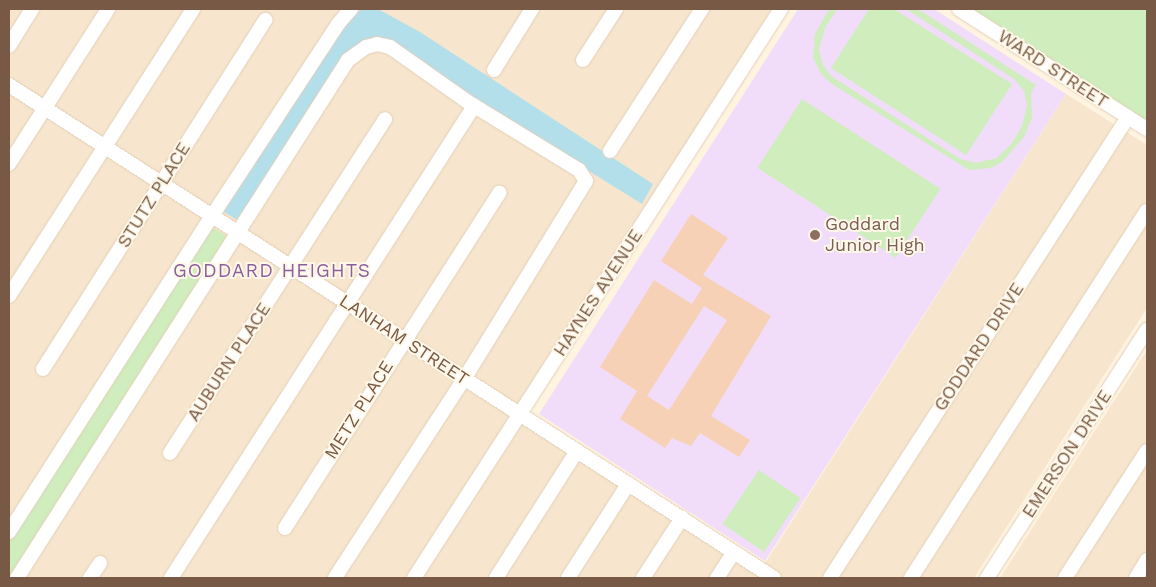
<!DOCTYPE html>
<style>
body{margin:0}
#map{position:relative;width:1156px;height:587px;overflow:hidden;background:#fef4e0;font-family:"Work Sans",sans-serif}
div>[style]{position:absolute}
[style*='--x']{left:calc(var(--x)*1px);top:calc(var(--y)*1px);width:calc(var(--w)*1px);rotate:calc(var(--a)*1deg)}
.residential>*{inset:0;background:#f7e6cd}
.education>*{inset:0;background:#f1ddfa}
.green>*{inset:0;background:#cfedbd;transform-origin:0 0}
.water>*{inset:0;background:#b3dfea}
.building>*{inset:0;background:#f7d1b5}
.roads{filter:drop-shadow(0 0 1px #e3d0bb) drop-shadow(0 0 1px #e3d0bb)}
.minor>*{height:14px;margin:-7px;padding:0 7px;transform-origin:7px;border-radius:7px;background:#fff}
.dots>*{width:14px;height:14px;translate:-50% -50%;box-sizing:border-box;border:2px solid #fff7e8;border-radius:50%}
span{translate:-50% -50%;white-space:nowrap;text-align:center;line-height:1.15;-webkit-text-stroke:4px #fff7e8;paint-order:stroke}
.street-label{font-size:18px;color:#775945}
.education-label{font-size:18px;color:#785e54}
.left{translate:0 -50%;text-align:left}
.neighbourhood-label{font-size:19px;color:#8a5f9c;letter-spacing:1px}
.frame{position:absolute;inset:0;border:10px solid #775945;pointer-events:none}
</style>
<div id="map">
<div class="residential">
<i style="clip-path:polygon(9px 9px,782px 9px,520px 415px,760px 571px,1066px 94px,1147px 145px,1147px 308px,974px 578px,9px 578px)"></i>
<i style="clip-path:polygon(1147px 350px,1147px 578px,1000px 578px)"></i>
</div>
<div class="education">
<i style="clip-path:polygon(798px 9px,934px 9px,1066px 94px,765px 561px,539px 414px)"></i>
</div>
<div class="green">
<i style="clip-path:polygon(829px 9px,837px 9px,825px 28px,819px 50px,823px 65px,831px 76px,960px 159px,976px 163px,997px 158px,1012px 143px,1022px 126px,1027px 106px,1024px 91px,1014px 79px,906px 9px,918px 9px,1036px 85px,1031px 92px,1032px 118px,1024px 137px,1002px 162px,991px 168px,969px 170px,832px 84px,821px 74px,813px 57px,815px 34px)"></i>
<i style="clip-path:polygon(869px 9px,894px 9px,1012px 84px,966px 155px,831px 68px)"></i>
<i style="clip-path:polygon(959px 9px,1147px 9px,1147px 129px)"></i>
<i style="left:802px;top:99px;width:165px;height:82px;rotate:33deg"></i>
<i style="clip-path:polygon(207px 224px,234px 241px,17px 578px,9px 578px,9px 533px)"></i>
<i style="left:759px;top:470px;width:50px;height:65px;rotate:34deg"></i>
</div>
<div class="water">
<i style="clip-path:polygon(361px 9px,378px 9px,420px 32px,653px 184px,642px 204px,489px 109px,392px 43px,362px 44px,241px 222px,217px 208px,338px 33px)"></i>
</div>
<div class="building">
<i style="clip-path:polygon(evenodd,691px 214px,728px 238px,703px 275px,771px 316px,711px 416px,750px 440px,739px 457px,700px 433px,691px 446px,672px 438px,665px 448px,620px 419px,637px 391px,600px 367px,654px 280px,692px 304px,702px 288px,661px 261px,691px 214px,704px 306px,727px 320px,669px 410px,647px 396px,704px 306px)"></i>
</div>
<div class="roads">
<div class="minor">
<i style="--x:959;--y:9;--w:223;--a:32.6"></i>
<i style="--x:9;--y:46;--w:44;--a:-58.1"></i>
<i style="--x:583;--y:60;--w:61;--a:-57.1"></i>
<i style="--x:494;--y:70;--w:72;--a:-58.1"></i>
<i style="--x:9;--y:85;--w:910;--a:32.8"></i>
<i style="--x:610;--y:151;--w:169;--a:-57.1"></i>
<i style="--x:9;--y:164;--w:184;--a:-57.4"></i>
<i style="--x:9;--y:296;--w:341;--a:-57.3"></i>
<i style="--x:43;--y:369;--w:414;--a:-57.5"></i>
<i style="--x:170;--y:453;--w:397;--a:-57.2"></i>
<i style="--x:285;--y:528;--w:398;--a:-57.4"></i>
<i style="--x:9;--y:532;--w:376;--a:-57.3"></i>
<i style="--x:212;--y:216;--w:230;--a:-56.7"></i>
<i style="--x:338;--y:24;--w:20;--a:-49"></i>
<i style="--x:17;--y:578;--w:615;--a:-57.42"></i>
<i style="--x:348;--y:60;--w:22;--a:-36"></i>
<i style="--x:366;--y:47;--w:11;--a:-15"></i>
<i style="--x:377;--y:44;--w:13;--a:13"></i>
<i style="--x:390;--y:47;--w:95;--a:35.2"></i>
<i style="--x:468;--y:102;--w:130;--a:31.5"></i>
<i style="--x:579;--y:170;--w:13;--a:58"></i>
<i style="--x:586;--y:181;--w:233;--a:121.6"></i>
<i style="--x:464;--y:379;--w:237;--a:123"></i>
<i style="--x:90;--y:578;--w:18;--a:-56"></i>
<i style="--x:171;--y:578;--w:561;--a:-57.3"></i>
<i style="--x:414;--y:578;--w:677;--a:-57.18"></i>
<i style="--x:496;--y:578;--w:151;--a:-57.5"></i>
<i style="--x:568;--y:578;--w:112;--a:-57.4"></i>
<i style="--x:643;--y:578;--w:72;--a:-57"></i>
<i style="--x:717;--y:578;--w:31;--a:-57"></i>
<i style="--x:830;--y:578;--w:549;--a:-57.12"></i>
<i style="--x:911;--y:578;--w:436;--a:-57.3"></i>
<i style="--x:987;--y:578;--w:295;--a:-57.2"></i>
<i style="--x:1065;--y:578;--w:151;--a:-57.2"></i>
<i style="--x:1136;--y:578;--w:21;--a:-59"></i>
</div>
</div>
<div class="dots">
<i style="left:815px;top:235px;background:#8d6e63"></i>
</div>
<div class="street-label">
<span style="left:1053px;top:69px;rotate:33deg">WARD STREET</span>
<span style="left:154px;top:195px;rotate:-58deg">STUTZ PLACE</span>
<span style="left:598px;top:293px;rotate:-57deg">HAYNES AVENUE</span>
<span style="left:404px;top:340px;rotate:33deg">LANHAM STREET</span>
<span style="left:979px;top:347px;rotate:-57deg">GODDARD DRIVE</span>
<span style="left:229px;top:362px;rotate:-57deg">AUBURN PLACE</span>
<span style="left:359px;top:410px;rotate:-58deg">METZ PLACE</span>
<span style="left:1067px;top:454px;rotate:-57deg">EMERSON DRIVE</span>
</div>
<div class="education-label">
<span class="left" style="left:825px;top:235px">Goddard<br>Junior High</span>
</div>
<div class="neighbourhood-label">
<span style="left:272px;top:271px">GODDARD HEIGHTS</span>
</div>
<div class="frame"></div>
</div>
